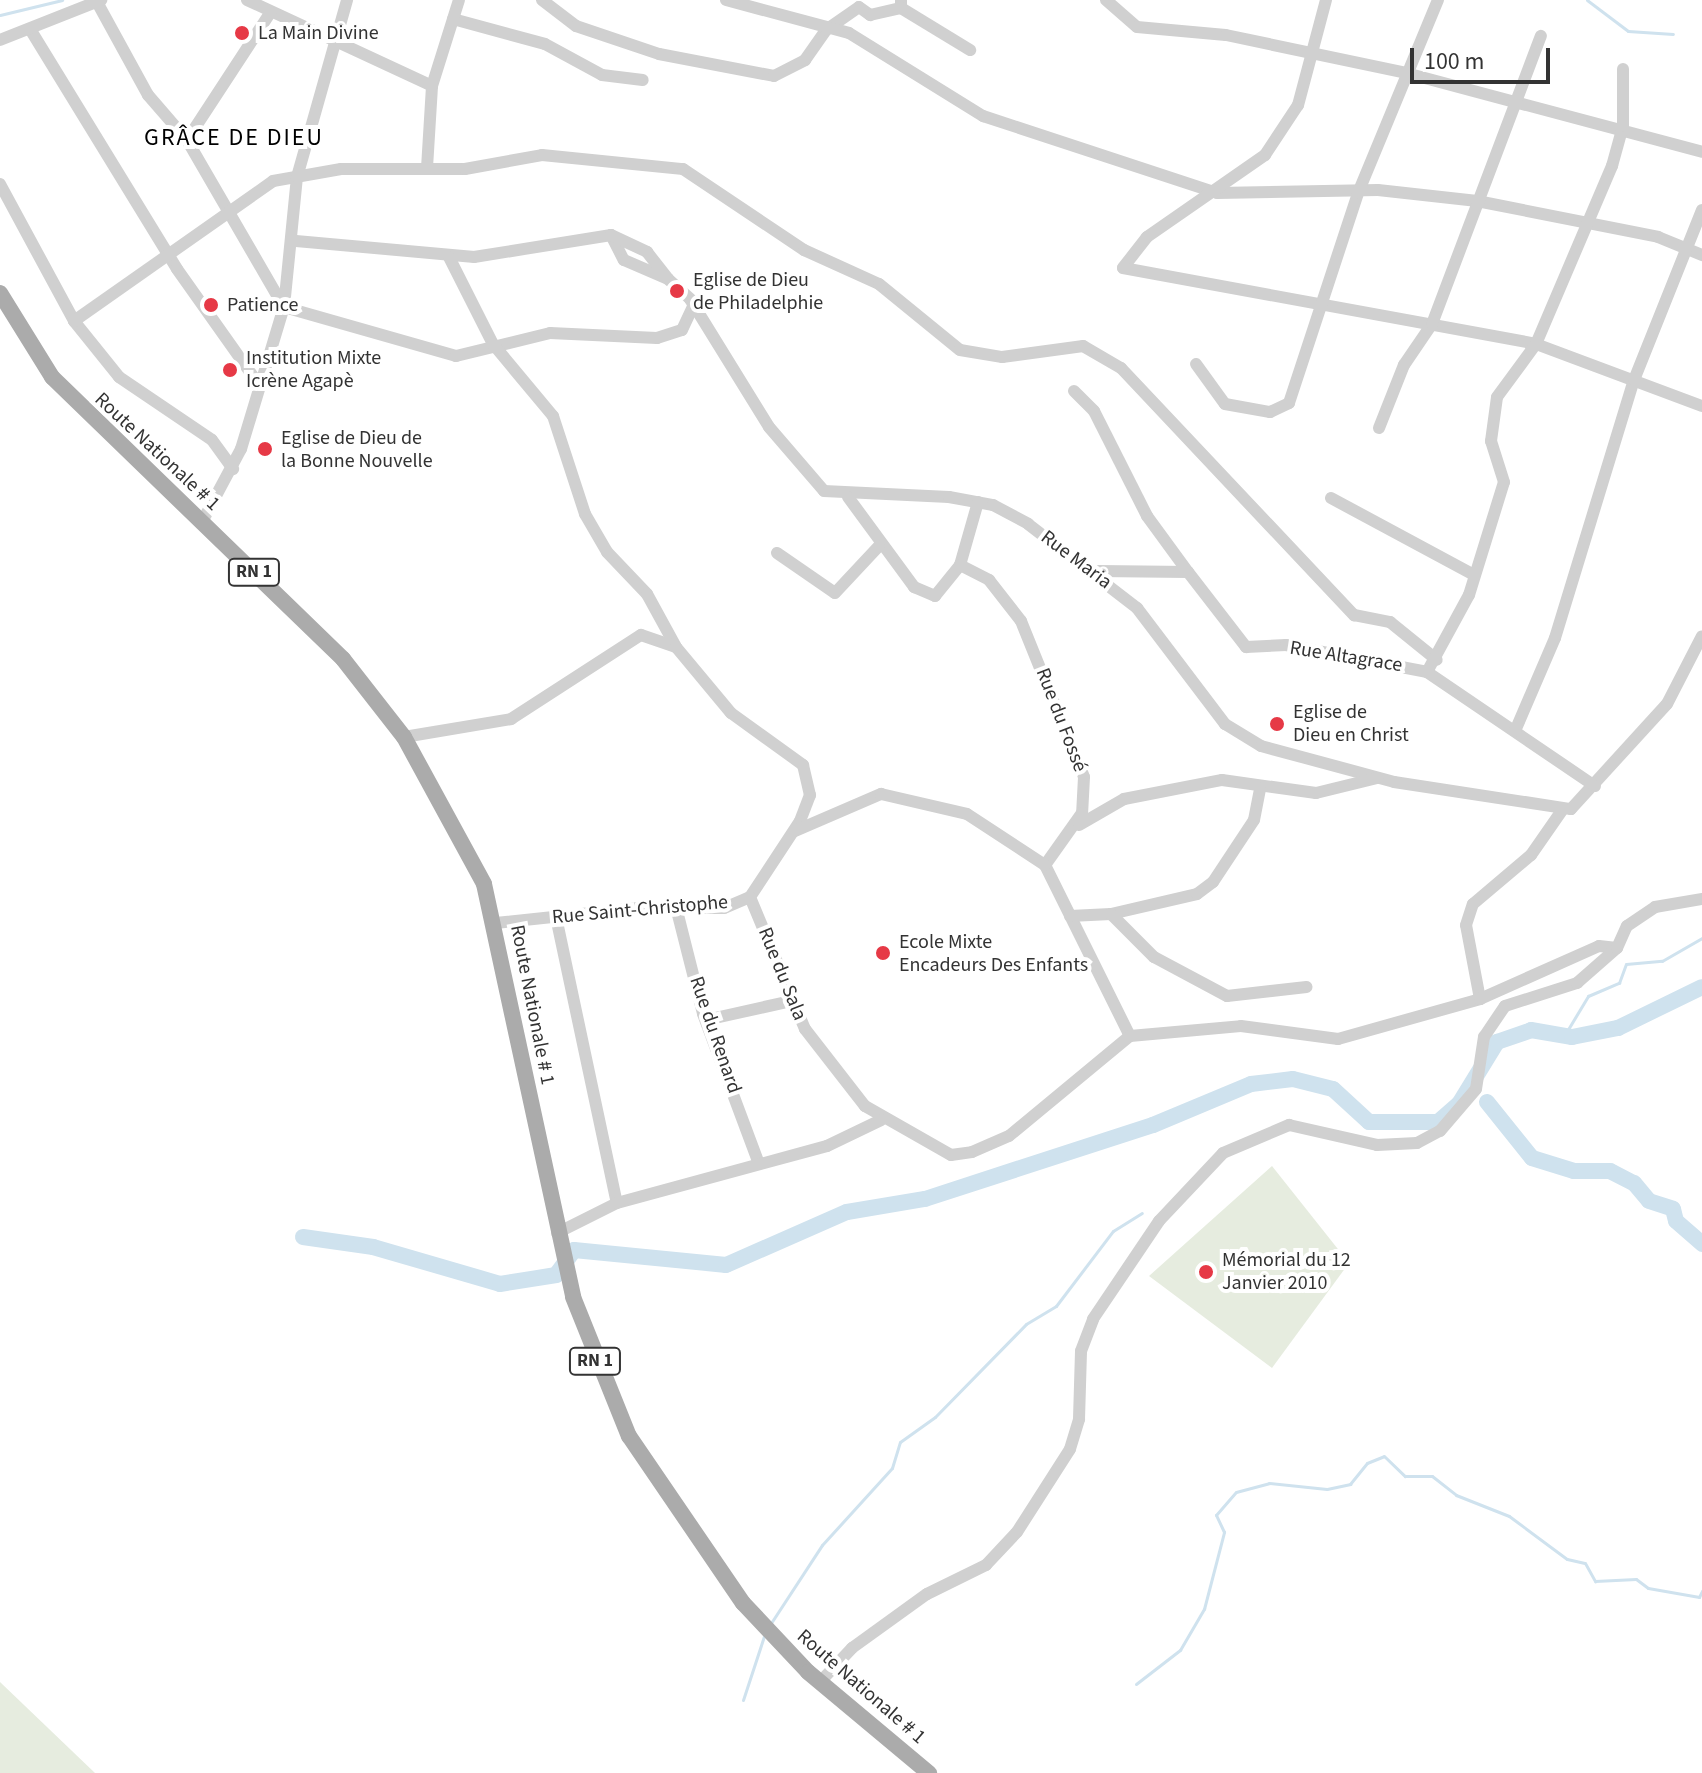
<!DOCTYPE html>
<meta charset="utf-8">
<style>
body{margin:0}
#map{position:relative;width:1702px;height:1773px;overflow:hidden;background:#fff;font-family:"Source Sans 3",sans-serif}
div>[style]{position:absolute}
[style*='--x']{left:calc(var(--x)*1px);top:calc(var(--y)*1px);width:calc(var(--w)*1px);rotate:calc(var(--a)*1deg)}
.green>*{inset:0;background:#e6ecdf}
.stream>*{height:3px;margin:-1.5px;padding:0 1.5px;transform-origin:1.5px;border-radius:1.5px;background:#cfe2ee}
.river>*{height:16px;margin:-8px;padding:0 8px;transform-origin:8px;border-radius:8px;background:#cfe2ee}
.minor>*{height:12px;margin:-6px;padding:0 6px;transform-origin:6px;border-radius:6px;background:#d0d0d0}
.major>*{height:16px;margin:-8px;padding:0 8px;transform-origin:8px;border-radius:8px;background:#ababab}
.dots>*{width:22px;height:22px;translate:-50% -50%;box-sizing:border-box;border:4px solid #fff;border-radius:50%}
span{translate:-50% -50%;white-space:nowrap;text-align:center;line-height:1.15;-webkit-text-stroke:8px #fff;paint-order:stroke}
.shield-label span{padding:2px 6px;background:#fff;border:2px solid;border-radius:6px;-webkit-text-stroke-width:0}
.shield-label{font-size:18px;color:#333;font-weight:700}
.poi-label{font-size:20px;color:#333}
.left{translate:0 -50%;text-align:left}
.street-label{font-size:20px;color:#333}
.quarter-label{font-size:24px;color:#000;letter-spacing:2px}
.scale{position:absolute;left:1410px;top:48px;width:140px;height:36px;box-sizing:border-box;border:4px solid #333;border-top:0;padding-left:10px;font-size:24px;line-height:28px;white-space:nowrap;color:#333;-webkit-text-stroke:6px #fff;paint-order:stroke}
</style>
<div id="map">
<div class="green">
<i style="clip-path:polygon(1272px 1166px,1349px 1263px,1272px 1368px,1149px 1276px)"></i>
<i style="clip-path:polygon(0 1682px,95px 1773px,0 1773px)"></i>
</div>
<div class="stream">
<i style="--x:1587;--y:0;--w:51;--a:37.1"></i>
<i style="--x:1628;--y:31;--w:45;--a:3.8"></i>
<i style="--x:0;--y:15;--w:64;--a:-13.6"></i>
<i style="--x:1564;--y:1036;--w:47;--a:-59"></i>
<i style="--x:1588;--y:996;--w:34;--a:-23"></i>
<i style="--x:1619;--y:983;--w:20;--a:-70"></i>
<i style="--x:1626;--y:964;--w:36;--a:-5"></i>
<i style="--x:1662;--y:961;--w:46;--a:-29.9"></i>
<i style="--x:771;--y:1623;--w:93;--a:-56.8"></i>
<i style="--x:822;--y:1545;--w:104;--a:-47.7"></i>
<i style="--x:892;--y:1468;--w:27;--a:-73"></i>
<i style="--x:900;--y:1442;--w:43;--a:-35.5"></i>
<i style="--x:935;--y:1417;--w:130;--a:-45.6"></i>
<i style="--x:1026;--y:1324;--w:35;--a:-31"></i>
<i style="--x:1056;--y:1306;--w:94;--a:-52.8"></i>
<i style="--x:1113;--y:1231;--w:34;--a:-32"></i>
<i style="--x:1136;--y:1684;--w:56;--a:-37.7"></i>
<i style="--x:1180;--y:1650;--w:48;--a:-59.7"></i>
<i style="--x:1204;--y:1609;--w:80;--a:-75.4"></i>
<i style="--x:1224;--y:1532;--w:19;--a:-115"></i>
<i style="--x:1216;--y:1515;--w:30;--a:-49"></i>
<i style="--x:1236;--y:1492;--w:34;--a:-15"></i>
<i style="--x:1269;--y:1483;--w:58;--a:5.9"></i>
<i style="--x:1327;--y:1489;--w:24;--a:-12"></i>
<i style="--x:1350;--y:1484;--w:27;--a:-51"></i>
<i style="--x:1367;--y:1463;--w:18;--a:-22"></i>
<i style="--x:1384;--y:1456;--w:29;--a:44"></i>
<i style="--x:1405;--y:1476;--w:27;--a:0"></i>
<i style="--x:1432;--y:1476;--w:31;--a:38"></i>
<i style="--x:1456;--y:1495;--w:57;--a:21.6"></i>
<i style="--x:1509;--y:1516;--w:72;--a:36.6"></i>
<i style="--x:1567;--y:1559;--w:18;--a:13"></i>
<i style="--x:1585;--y:1563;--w:21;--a:61"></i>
<i style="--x:1595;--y:1581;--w:41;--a:-2.8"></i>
<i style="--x:1636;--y:1579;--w:15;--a:37"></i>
<i style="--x:1648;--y:1588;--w:52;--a:10"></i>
<i style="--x:1699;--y:1597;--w:7;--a:-63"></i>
<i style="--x:743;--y:1700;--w:71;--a:-71.8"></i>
</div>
<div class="river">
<i style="--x:1487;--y:1102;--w:72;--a:51.2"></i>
<i style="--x:1532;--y:1158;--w:44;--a:17.2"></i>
<i style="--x:1574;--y:1171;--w:36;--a:0"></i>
<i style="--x:1610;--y:1171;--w:27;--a:27"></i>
<i style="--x:1634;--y:1183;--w:23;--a:50"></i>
<i style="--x:1649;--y:1201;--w:25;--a:18"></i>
<i style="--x:1673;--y:1209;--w:12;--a:76"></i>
<i style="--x:1676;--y:1221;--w:35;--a:41"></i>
<i style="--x:303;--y:1237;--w:71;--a:8.1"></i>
<i style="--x:373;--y:1247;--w:132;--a:16.2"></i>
<i style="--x:500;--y:1284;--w:57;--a:-9.1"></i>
<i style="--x:556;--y:1275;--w:31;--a:-54"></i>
<i style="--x:574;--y:1250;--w:153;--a:5.6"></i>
<i style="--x:726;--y:1265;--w:132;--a:-23.7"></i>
<i style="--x:847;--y:1212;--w:79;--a:-9.5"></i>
<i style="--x:925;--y:1199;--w:240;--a:-18"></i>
<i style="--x:1153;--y:1125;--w:106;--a:-22.7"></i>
<i style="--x:1251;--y:1084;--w:42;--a:-6.8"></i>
<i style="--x:1293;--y:1079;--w:41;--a:14"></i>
<i style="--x:1333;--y:1089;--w:49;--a:42.5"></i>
<i style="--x:1369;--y:1122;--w:69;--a:0"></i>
<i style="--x:1438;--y:1122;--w:28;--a:-41"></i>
<i style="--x:1459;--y:1104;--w:73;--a:-58.5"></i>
<i style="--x:1497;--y:1042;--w:36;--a:-19"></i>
<i style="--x:1531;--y:1030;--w:42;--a:9.7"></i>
<i style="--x:1572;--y:1037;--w:47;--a:-11.1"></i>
<i style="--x:1618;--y:1028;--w:93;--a:-26"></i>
</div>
<div class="minor">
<i style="--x:247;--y:0;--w:204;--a:24.9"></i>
<i style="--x:542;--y:0;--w:43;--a:37.4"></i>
<i style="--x:576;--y:26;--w:88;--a:18.6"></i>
<i style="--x:659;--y:54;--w:117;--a:10.8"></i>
<i style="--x:774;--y:76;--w:35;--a:-27"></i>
<i style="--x:805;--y:60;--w:37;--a:-55"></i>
<i style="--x:826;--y:30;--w:40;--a:-34.9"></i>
<i style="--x:859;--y:7;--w:14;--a:36"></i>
<i style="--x:870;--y:15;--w:32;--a:-13"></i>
<i style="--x:901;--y:8;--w:8;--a:-90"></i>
<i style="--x:726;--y:0;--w:127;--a:15"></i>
<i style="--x:849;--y:33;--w:158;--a:31.8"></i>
<i style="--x:983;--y:116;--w:246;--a:18.2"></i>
<i style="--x:1217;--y:193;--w:161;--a:-1.1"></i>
<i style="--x:1378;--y:190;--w:100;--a:6.3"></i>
<i style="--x:1477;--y:201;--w:185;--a:11.2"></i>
<i style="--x:1658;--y:237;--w:48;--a:22.2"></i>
<i style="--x:1106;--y:0;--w:41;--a:41.1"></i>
<i style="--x:1137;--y:27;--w:89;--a:5.1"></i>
<i style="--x:1226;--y:35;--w:184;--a:11.9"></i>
<i style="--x:1406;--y:73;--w:306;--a:14.9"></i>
<i style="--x:1326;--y:0;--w:109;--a:104.9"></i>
<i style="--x:1298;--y:105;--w:60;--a:123.4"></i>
<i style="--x:1265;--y:155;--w:144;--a:145.2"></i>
<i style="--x:1147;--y:237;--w:39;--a:128"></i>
<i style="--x:1123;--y:268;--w:420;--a:10.4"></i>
<i style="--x:1536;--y:344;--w:177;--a:20.5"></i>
<i style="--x:97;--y:2;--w:106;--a:61.3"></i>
<i style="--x:148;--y:95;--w:60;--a:49.1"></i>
<i style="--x:187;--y:140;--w:193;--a:59.9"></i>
<i style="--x:284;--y:307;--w:179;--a:15.9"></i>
<i style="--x:456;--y:356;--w:97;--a:-13.7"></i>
<i style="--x:550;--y:333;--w:107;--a:2.7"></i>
<i style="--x:657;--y:338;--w:26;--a:-18"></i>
<i style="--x:682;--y:330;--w:26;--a:-65"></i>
<i style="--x:901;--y:8;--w:81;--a:31.3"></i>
<i style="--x:453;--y:19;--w:95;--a:15.2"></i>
<i style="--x:545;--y:44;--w:65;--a:28.5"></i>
<i style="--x:602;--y:75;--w:41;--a:7"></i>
<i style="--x:30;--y:29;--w:281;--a:58.5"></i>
<i style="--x:177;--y:269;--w:138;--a:54.7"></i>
<i style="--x:0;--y:40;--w:109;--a:-21.6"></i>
<i style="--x:187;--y:140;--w:152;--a:-56.8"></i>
<i style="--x:427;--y:168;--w:82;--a:-86.5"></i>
<i style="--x:432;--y:86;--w:90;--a:-72.6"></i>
<i style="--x:0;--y:184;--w:156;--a:61.6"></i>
<i style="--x:74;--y:321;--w:72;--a:51.2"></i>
<i style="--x:119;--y:377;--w:112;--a:34.1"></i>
<i style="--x:212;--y:440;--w:36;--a:54"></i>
<i style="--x:611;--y:235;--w:28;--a:63"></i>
<i style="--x:624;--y:260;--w:48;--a:23.4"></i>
<i style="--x:668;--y:279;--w:30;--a:42"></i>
<i style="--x:690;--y:299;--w:150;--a:58.3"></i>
<i style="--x:769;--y:427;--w:84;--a:49.3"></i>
<i style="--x:824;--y:491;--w:125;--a:2.7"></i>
<i style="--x:949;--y:497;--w:45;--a:10.3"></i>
<i style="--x:993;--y:505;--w:40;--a:28"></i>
<i style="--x:1028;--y:524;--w:138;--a:37.6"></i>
<i style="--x:1137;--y:608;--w:146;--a:52.8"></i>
<i style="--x:1225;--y:724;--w:42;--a:31.4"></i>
<i style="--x:1261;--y:746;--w:138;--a:15.1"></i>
<i style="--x:1394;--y:782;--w:179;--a:8.7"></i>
<i style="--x:1571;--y:809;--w:142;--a:-47.6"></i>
<i style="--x:1667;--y:704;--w:76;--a:-62.8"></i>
<i style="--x:296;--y:241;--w:179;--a:5.1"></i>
<i style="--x:474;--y:257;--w:139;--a:-9.1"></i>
<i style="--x:611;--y:235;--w:40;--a:25"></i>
<i style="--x:647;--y:252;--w:34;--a:52"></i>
<i style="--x:449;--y:257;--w:97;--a:63.2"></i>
<i style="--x:493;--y:344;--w:94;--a:50.2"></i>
<i style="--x:553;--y:416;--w:103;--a:71.9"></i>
<i style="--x:585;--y:514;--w:44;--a:59.9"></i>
<i style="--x:607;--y:552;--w:58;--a:46.4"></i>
<i style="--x:647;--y:594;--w:60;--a:61.3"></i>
<i style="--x:74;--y:321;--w:243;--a:-35.1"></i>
<i style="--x:273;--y:181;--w:69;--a:-10"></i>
<i style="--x:341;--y:169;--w:124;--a:0"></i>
<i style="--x:465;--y:169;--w:78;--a:-10.3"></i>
<i style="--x:542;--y:155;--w:142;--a:5.7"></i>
<i style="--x:683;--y:169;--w:146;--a:33.8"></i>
<i style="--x:804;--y:250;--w:82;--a:24.4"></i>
<i style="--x:879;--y:284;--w:104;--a:39.2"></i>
<i style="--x:960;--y:350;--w:43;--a:9.5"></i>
<i style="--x:1002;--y:357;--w:82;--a:-7.7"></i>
<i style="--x:1083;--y:346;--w:44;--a:30.1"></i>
<i style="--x:1121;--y:368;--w:340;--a:46.7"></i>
<i style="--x:1354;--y:615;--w:37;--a:11"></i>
<i style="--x:1390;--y:622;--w:60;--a:39"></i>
<i style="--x:1196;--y:364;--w:49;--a:54.1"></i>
<i style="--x:1225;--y:404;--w:46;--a:10.1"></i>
<i style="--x:1270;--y:412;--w:21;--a:-25"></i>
<i style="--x:1289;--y:403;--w:221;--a:-71.8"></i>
<i style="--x:1358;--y:193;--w:209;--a:-67.5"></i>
<i style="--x:1074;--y:391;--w:28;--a:45"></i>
<i style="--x:1094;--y:411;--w:118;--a:63.2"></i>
<i style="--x:1147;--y:516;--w:69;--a:53.8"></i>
<i style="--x:1379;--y:428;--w:68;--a:-68.4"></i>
<i style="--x:1404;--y:365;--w:50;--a:-55.7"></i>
<i style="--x:1432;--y:324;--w:308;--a:-69.3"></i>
<i style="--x:848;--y:497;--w:112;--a:53.7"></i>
<i style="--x:914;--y:587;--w:23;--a:23"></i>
<i style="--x:935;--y:596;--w:40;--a:-51"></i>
<i style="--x:1331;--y:498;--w:162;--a:28.3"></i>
<i style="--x:978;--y:502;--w:66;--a:105.9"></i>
<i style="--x:960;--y:565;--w:33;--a:27"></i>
<i style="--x:989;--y:580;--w:52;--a:52"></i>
<i style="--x:1021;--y:621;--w:168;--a:68"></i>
<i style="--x:1084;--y:777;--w:36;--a:93"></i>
<i style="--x:1082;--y:813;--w:64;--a:125.4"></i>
<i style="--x:1045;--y:865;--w:191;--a:63.6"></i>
<i style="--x:202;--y:522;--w:83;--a:-61.9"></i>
<i style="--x:241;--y:449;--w:148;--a:-73.2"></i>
<i style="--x:284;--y:307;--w:131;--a:-84.3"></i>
<i style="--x:297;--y:177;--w:184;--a:-74.2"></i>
<i style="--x:777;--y:553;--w:70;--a:34.6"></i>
<i style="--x:835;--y:593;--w:64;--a:-46.9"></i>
<i style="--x:1098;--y:571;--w:90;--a:0.6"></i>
<i style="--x:1188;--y:572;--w:95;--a:52.3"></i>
<i style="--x:1246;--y:647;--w:40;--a:-2.9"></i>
<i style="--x:1286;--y:645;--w:144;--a:10.8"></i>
<i style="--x:1427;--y:672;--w:203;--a:34.2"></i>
<i style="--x:1427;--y:672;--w:88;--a:-61.4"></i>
<i style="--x:1469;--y:595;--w:118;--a:-72.8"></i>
<i style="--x:1504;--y:482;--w:43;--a:-107.6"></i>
<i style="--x:1491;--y:441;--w:44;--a:-82.2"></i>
<i style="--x:1497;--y:397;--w:66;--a:-53.7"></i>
<i style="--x:1536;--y:344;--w:194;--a:-66.9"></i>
<i style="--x:1612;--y:166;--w:41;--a:-74.6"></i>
<i style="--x:1623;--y:126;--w:57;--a:-90"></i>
<i style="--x:1515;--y:731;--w:101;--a:-66.7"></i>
<i style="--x:1555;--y:638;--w:270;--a:-73"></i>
<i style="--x:1634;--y:380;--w:183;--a:-68.2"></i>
<i style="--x:404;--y:737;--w:109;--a:-9.5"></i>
<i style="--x:511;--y:719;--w:155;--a:-32.9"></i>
<i style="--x:641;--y:635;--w:37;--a:19"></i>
<i style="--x:676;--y:647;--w:86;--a:50.2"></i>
<i style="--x:731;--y:713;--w:89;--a:35.8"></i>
<i style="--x:803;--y:765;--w:31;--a:77"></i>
<i style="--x:810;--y:795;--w:28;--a:111"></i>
<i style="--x:800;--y:821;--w:91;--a:123.3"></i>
<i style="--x:750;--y:897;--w:28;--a:157"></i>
<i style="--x:724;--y:908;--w:86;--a:180"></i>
<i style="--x:638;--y:908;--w:143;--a:174"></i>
<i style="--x:1079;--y:825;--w:52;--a:-30"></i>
<i style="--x:1124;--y:799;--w:100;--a:-11"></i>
<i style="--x:1222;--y:780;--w:95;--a:7.9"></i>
<i style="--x:1316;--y:793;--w:63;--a:-13.8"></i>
<i style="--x:795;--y:831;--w:94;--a:-23.3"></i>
<i style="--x:881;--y:794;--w:88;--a:13.1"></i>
<i style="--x:967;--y:814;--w:93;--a:33.2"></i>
<i style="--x:750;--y:897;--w:143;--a:67.4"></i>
<i style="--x:805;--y:1029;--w:98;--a:52.1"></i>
<i style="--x:865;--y:1106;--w:99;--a:29.7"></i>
<i style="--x:951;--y:1155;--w:21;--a:-8"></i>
<i style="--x:972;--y:1152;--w:40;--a:-23.4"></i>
<i style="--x:1009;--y:1136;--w:157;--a:-39.6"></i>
<i style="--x:1130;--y:1036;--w:111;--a:-5.1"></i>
<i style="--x:1241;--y:1026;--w:98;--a:7.6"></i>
<i style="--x:1338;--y:1039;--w:148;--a:-15.7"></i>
<i style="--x:1480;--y:999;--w:75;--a:-100.7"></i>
<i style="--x:1466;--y:925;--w:22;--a:-72"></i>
<i style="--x:1473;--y:904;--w:76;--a:-40.2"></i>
<i style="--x:1531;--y:855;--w:56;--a:-55.2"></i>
<i style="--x:676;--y:907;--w:110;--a:75.8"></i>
<i style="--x:703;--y:1014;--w:157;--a:69.5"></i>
<i style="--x:1111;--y:914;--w:88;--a:-13.1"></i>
<i style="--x:1197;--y:894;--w:20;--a:-37"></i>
<i style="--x:1213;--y:882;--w:74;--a:-56.5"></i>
<i style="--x:1254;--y:820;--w:32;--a:-79"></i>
<i style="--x:1070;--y:916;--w:41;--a:-2.8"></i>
<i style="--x:1111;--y:914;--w:61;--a:45"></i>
<i style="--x:1154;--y:957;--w:83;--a:28.1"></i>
<i style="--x:1227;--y:996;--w:80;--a:-6.5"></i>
<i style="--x:556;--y:917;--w:292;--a:78"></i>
<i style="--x:1480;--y:999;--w:130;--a:-24"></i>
<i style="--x:1599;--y:946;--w:18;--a:6"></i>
<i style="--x:706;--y:1020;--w:87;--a:-12.6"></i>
<i style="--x:557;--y:1233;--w:67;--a:-26.6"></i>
<i style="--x:617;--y:1203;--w:218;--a:-15.2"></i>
<i style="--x:827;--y:1146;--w:60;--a:-25.7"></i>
<i style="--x:820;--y:1682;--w:47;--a:-46.7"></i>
<i style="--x:852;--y:1648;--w:92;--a:-35.8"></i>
<i style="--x:927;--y:1594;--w:66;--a:-26.2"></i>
<i style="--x:986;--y:1565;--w:45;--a:-46.8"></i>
<i style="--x:1017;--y:1532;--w:98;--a:-57.4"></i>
<i style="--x:1070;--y:1449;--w:31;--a:-73"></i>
<i style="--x:1079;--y:1419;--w:68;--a:-88.3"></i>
<i style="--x:1081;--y:1351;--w:34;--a:-69"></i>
<i style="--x:1093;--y:1319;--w:118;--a:-56"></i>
<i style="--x:1159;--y:1221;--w:93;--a:-46.7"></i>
<i style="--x:1223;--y:1153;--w:72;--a:-23"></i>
<i style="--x:1289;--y:1125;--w:90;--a:12.8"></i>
<i style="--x:1377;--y:1145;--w:40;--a:-2.9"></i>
<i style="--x:1417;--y:1143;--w:26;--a:-28"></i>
<i style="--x:1440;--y:1131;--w:55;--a:-49.4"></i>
<i style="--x:1476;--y:1089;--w:53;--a:-81.3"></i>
<i style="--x:1484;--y:1037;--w:37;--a:-56"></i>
<i style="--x:1505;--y:1006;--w:76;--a:-17.7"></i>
<i style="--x:1577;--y:983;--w:53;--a:-41.2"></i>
<i style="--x:1617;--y:948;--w:24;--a:-66"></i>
<i style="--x:1627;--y:926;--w:34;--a:-34"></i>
<i style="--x:1655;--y:907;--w:48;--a:-9.7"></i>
</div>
<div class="major">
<i style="--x:0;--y:293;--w:99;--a:58.2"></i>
<i style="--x:52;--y:377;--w:405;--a:44.1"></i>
<i style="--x:343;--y:659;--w:99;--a:52"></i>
<i style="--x:404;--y:737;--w:167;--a:61.4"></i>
<i style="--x:484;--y:884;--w:422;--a:77.8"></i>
<i style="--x:573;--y:1297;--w:150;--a:68.1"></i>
<i style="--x:629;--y:1436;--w:202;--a:55.7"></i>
<i style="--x:743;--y:1603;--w:95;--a:46.7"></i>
<i style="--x:808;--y:1672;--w:158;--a:39.9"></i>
</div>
<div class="dots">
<i style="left:242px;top:33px;background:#e63946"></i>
<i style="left:677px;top:291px;background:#e63946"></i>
<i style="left:211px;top:305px;background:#e63946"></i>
<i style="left:230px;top:370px;background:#e63946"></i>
<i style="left:265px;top:449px;background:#e63946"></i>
<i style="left:1277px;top:724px;background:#e63946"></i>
<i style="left:883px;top:953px;background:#e63946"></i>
<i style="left:1206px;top:1272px;background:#e63946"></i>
</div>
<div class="shield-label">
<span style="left:254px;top:572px">RN 1</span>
<span style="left:595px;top:1361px">RN 1</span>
</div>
<div class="poi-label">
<span class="left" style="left:258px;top:33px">La Main Divine</span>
<span class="left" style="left:693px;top:292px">Eglise de Dieu<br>de Philadelphie</span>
<span class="left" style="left:227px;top:305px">Patience</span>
<span class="left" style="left:246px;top:370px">Institution Mixte<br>Icrène Agapè</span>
<span class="left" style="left:281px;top:450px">Eglise de Dieu de<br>la Bonne Nouvelle</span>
<span class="left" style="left:1293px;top:724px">Eglise de<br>Dieu en Christ</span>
<span class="left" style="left:899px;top:954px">Ecole Mixte<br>Encadeurs Des Enfants</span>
<span class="left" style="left:1222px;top:1272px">Mémorial du 12<br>Janvier 2010</span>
</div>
<div class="street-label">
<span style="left:157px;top:452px;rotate:43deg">Route Nationale # 1</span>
<span style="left:1076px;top:560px;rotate:37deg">Rue Maria</span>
<span style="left:1346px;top:657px;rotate:9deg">Rue Altagrace</span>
<span style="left:1061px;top:720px;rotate:69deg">Rue du Fossé</span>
<span style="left:640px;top:910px;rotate:-5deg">Rue Saint-Christophe</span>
<span style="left:782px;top:974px;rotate:68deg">Rue du Sala</span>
<span style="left:532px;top:1005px;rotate:79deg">Route Nationale # 1</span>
<span style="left:715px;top:1035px;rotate:71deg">Rue du Renard</span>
<span style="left:861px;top:1687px;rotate:41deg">Route Nationale # 1</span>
</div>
<div class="quarter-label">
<span style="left:234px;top:138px">GRÂCE DE DIEU</span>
</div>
<div class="scale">100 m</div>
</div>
